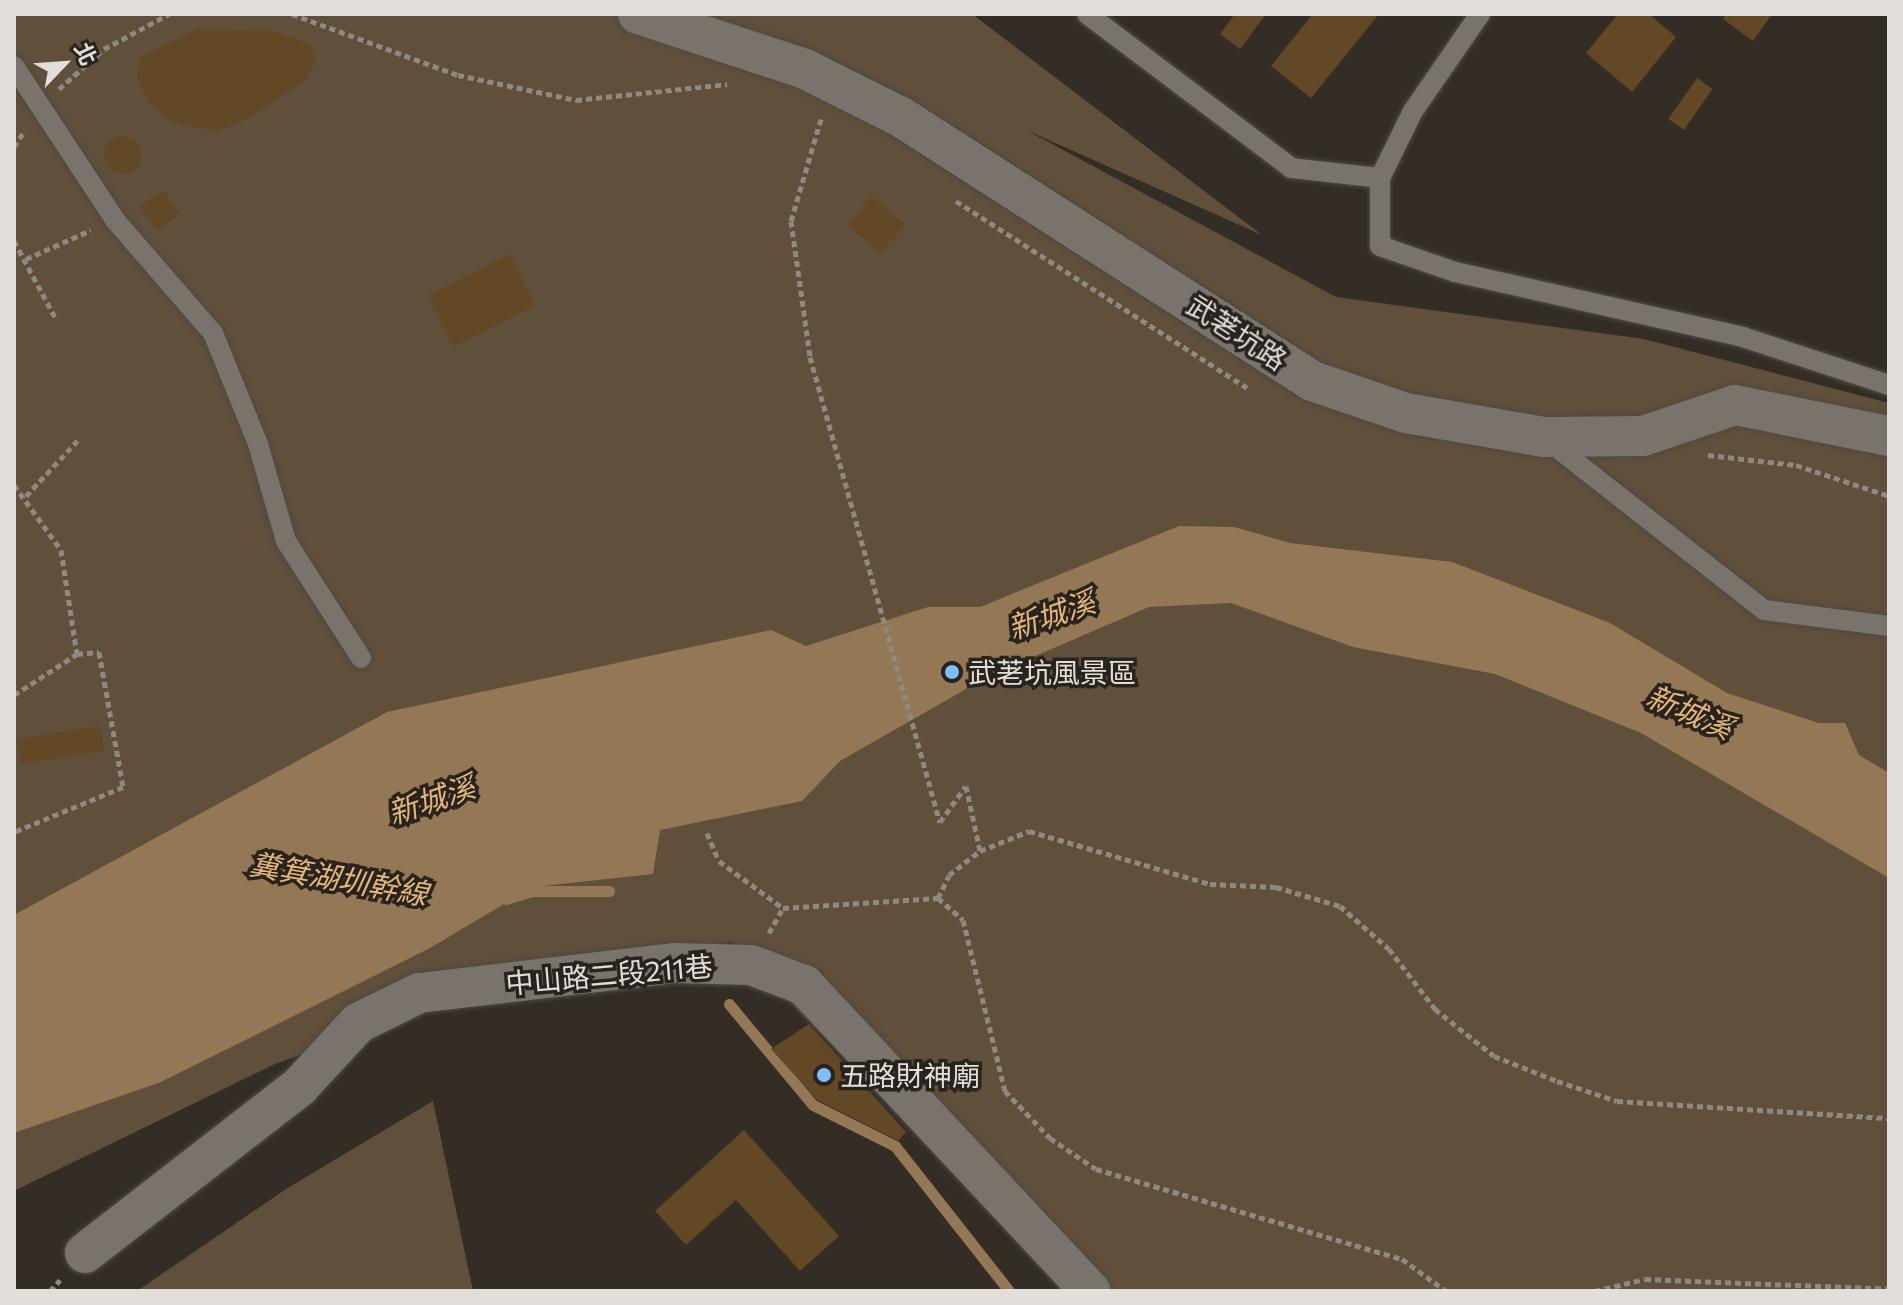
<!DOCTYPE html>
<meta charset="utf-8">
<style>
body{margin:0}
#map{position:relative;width:1903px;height:1305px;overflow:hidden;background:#332d26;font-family:Commissioner,"Noto Sans TC",sans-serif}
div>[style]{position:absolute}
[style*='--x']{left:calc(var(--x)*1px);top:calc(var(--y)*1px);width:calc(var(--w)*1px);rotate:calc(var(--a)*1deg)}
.green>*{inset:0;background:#5f4f3b}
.water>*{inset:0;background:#947754}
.stream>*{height:11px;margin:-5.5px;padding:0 5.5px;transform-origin:5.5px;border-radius:5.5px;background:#947754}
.building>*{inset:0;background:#624825;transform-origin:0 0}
.round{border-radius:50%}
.path>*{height:5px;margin-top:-2.5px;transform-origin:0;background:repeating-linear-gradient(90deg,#8e8983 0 6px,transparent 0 10px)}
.roads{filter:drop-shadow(0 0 2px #4e4944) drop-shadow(0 0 2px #4e4944)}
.lane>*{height:20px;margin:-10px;padding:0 10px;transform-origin:10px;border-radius:10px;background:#7a736c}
.street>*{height:40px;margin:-20px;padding:0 20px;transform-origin:20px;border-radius:20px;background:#7a736c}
.dots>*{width:22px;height:22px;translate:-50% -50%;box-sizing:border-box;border:4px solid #29231d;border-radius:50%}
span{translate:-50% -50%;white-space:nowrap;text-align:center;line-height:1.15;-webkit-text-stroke:7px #29231d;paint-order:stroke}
.street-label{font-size:28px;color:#e2deda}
.poi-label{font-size:28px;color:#e2deda}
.left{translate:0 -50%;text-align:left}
.water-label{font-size:30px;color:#e4b57c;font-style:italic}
.frame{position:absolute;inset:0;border:16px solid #e2deda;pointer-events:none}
.north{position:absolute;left:24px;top:24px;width:80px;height:80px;-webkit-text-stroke:6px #29231d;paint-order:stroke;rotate:65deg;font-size:22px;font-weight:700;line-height:32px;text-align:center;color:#e2deda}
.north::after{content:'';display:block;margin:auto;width:28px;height:36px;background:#e2deda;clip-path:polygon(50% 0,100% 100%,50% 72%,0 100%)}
</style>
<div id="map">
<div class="green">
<i style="clip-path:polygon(14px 14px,972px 14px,1262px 235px,1026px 130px,1336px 297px,1644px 339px,1889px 403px,1889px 1291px,1070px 1291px,732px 942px,461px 996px,275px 1064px,14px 1191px)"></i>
<i style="clip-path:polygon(433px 1101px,473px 1291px,137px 1291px,286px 1189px)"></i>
</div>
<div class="water">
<i style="clip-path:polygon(1179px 526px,1234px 527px,1290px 543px,1452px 562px,1610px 623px,1727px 693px,1819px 723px,1845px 723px,1859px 755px,1889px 773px,1889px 878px,1641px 733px,1495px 674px,1353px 647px,1231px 603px,1149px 607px,989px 676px,840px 761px,802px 801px,660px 830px,653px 874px,533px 887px,430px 948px,161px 1082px,14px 1133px,14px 915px,387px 712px,771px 630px,806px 646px,928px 607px,980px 607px)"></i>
</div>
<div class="stream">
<i style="--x:506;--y:899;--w:28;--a:-17"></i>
<i style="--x:533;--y:891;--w:76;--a:0"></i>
<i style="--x:729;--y:1004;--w:131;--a:50.3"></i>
<i style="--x:813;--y:1105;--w:92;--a:26.6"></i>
<i style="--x:895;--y:1146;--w:184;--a:51.8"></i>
</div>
<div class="building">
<i style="clip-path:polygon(1235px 14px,1266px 14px,1240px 49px,1220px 34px)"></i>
<i style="clip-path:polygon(1313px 14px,1379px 14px,1311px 98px,1271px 66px)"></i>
<i style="clip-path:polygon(1618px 14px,1649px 14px,1676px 37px,1632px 92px,1586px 53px)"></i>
<i style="clip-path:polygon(1726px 14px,1772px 14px,1753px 41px,1723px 19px)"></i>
<i style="clip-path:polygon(197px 29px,272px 31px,310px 44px,316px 62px,304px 81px,247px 119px,217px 131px,171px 122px,148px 101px,137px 77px,140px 58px)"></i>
<i style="left:1697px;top:78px;width:19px;height:50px;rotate:35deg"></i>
<i class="round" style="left:104px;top:136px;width:38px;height:38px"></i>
<i style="left:163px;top:190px;width:29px;height:29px;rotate:54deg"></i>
<i style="left:872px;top:196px;width:44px;height:38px;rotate:41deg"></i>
<i style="left:510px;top:254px;width:57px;height:93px;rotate:63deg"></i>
<i style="left:100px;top:726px;width:25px;height:84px;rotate:81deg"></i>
<i style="clip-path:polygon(809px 1024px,906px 1132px,898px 1141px,817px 1100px,771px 1049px)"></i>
<i style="clip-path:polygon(744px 1130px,839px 1236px,800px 1271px,736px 1200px,686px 1245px,655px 1211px)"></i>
</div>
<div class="path">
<i style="--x:292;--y:14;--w:177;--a:20.2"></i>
<i style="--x:458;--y:75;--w:121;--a:12"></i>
<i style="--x:576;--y:100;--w:152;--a:-6"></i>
<i style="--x:59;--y:89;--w:60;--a:-41.6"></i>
<i style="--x:104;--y:49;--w:74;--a:-28.3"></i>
<i style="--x:821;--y:119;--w:106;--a:106.4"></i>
<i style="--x:791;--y:221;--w:137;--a:82"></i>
<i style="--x:810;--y:357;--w:483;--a:74.4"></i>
<i style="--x:14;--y:147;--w:20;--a:-57"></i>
<i style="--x:956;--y:201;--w:346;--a:32.7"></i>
<i style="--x:14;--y:241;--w:89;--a:61.7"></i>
<i style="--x:26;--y:259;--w:71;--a:-24"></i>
<i style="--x:1708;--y:455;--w:89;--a:6.5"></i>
<i style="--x:1796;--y:465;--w:98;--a:18.4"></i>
<i style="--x:14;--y:485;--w:80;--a:54.1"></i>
<i style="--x:61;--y:550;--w:105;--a:81.3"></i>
<i style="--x:77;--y:654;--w:22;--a:-5"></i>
<i style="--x:99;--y:652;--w:137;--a:79.9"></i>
<i style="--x:123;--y:787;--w:118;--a:157.6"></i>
<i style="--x:26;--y:496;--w:78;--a:-47.1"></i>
<i style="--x:14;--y:695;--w:75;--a:-33.1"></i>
<i style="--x:940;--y:822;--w:44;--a:-54.2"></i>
<i style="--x:966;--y:786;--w:66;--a:77.8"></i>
<i style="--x:707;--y:833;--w:30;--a:67"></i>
<i style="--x:719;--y:861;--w:79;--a:36.3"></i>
<i style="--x:938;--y:898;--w:25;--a:-64"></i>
<i style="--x:949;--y:875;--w:39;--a:-38"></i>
<i style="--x:980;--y:851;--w:53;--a:-22.2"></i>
<i style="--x:1029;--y:831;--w:189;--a:16.3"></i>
<i style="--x:1210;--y:884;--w:66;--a:2.6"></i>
<i style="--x:1276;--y:887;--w:67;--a:16.5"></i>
<i style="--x:1340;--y:906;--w:65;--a:41.3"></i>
<i style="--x:1389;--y:949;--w:76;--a:52.5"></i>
<i style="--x:1435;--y:1009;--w:75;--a:38.5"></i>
<i style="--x:1494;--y:1056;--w:68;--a:21.6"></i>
<i style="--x:1557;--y:1081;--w:63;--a:18.4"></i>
<i style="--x:1617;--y:1101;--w:273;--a:3.6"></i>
<i style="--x:769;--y:933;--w:29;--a:-61"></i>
<i style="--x:783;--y:908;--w:155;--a:-3.7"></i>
<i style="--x:938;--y:898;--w:33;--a:41"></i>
<i style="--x:963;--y:920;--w:176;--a:76.2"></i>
<i style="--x:1005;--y:1091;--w:65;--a:46.2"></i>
<i style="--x:1050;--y:1138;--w:55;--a:34"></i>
<i style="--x:1096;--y:1169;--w:319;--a:16.4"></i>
<i style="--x:1402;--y:1259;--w:54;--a:36"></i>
<i style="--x:50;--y:1291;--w:15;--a:-48"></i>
<i style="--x:1595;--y:1291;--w:51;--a:-13.5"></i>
<i style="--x:1645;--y:1279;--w:244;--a:2.3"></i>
</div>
<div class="roads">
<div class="lane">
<i style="--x:1087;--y:14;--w:256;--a:37"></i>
<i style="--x:1291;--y:168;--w:90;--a:6.4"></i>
<i style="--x:1480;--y:14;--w:118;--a:124.6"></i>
<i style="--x:1413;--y:111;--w:75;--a:116.2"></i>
<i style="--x:1380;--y:178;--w:68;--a:90"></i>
<i style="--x:1380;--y:246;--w:79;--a:19.1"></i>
<i style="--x:1455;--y:272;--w:295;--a:12.7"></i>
<i style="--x:1743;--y:337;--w:154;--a:18.2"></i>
<i style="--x:14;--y:66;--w:184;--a:56.7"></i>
<i style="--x:115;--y:220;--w:150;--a:49.1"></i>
<i style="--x:213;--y:333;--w:120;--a:67.9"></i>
<i style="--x:258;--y:444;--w:101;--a:73.9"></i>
<i style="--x:286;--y:541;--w:139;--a:57.3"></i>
<i style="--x:1546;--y:439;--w:277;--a:38.1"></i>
<i style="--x:1764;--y:610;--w:126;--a:7.3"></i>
</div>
<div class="street">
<i style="--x:638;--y:14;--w:176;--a:18.2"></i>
<i style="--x:805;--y:69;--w:107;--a:26.6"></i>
<i style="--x:901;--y:117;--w:488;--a:32.7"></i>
<i style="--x:1312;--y:381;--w:99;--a:18.8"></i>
<i style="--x:1406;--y:413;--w:140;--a:9.9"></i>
<i style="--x:1544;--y:437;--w:99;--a:-0.6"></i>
<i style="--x:1643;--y:436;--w:97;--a:-18.6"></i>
<i style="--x:1735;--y:405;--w:157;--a:11.4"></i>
<i style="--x:85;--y:1253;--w:271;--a:-37.8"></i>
<i style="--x:299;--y:1087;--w:87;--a:-47.3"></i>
<i style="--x:358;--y:1023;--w:68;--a:-26.2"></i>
<i style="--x:419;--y:993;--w:258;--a:-6.7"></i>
<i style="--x:675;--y:963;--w:76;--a:1.5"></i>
<i style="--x:751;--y:965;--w:57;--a:20.7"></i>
<i style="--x:804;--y:985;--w:419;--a:46.9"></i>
</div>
</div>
<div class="dots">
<i style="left:952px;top:672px;background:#83bcfb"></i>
<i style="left:824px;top:1075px;background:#83bcfb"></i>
</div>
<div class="street-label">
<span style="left:1237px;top:332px;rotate:33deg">武荖坑路</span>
<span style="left:609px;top:974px;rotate:-5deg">中山路二段211巷</span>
</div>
<div class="poi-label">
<span class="left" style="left:968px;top:672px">武荖坑風景區</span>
<span class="left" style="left:840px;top:1075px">五路財神廟</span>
</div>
<div class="water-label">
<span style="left:1051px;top:614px;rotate:-19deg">新城溪</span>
<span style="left:1690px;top:711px;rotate:23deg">新城溪</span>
<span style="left:431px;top:799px;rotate:-19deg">新城溪</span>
<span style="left:339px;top:878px;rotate:10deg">糞箕湖圳幹線</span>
</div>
<div class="frame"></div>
<div class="north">北</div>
</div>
